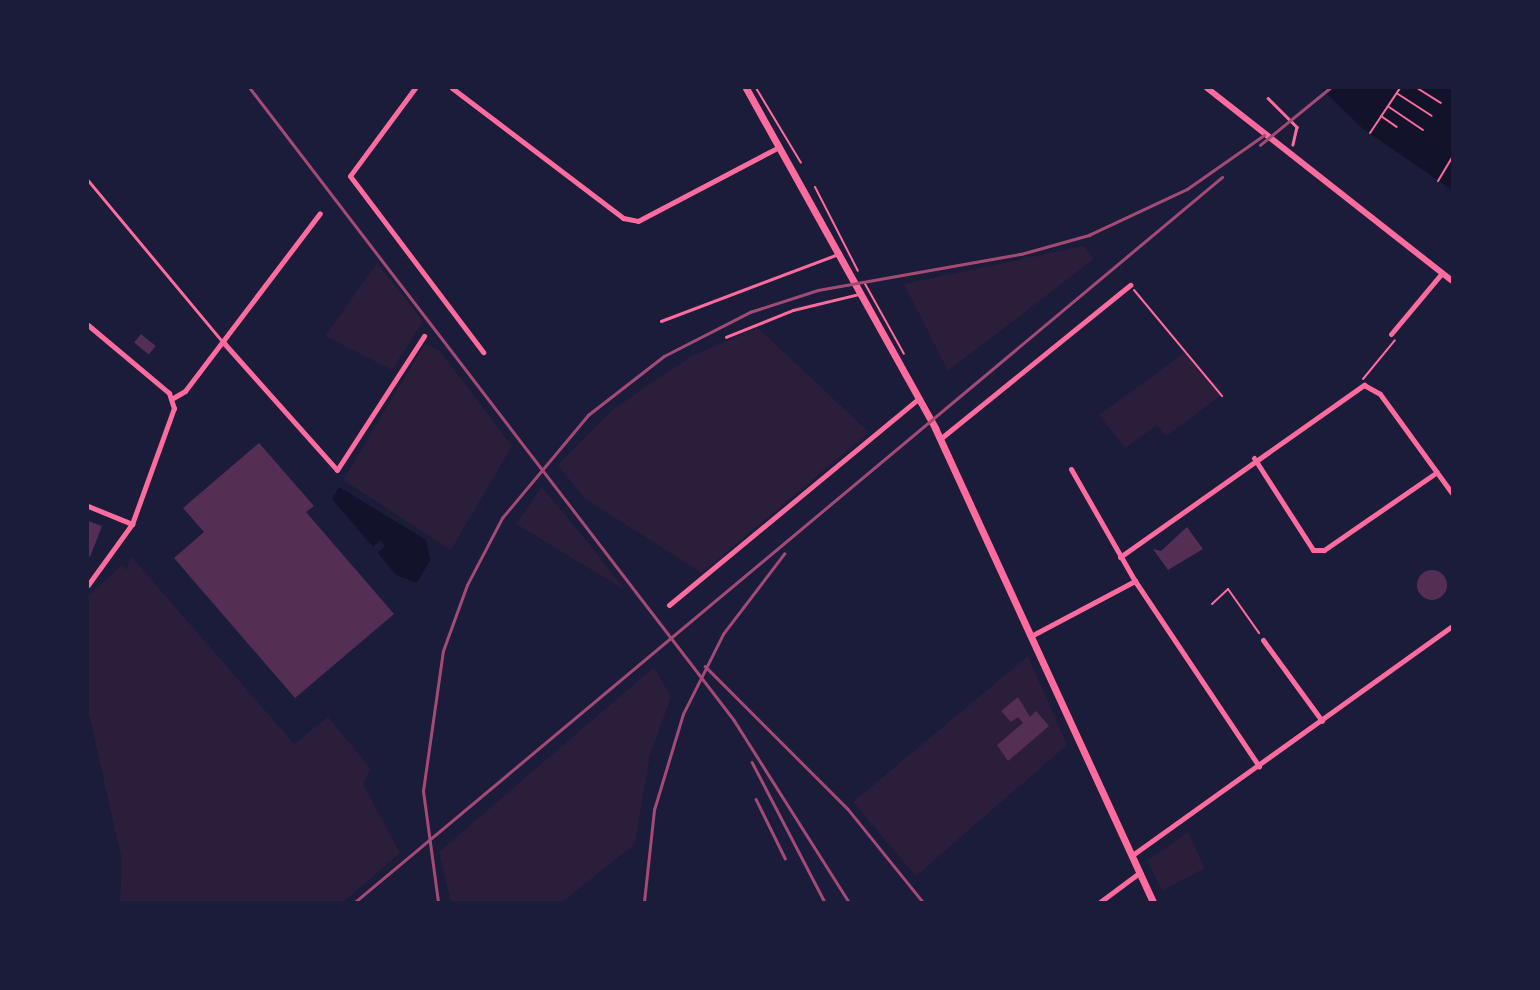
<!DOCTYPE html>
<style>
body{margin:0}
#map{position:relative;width:1540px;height:990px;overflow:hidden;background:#1b1b3a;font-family:Spectral,serif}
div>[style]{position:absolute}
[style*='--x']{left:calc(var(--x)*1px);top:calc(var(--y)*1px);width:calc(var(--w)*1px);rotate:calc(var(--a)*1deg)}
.green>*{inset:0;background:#2a1e3b}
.water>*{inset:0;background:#12122b}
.building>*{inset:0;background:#542f53;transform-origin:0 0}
.round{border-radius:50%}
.path>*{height:2px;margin:-1px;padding:0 1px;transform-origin:1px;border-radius:1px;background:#ff6b9d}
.service>*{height:2.5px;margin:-1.25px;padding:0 1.25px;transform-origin:1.25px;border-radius:1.25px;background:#ff6b9d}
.minor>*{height:5px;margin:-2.5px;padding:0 2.5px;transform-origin:2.5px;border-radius:2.5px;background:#ff6b9d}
.tertiary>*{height:6px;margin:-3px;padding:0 3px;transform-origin:3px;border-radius:3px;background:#ff6b9d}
.secondary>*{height:7px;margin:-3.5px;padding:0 3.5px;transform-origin:3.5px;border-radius:3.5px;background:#ff6b9d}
.rail>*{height:2.5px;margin:-1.25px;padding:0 1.25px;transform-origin:1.25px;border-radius:1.25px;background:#a44b75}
span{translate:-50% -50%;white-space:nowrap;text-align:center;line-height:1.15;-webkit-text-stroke:7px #1b1b3a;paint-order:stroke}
.frame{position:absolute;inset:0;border:89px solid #1b1b3a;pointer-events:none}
</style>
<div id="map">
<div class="green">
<i style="clip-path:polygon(1084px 246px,1094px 259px,948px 371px,904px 284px)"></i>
<i style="clip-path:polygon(377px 263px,423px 321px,392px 370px,325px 336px)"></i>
<i style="clip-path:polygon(758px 328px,869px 432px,702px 573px,584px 498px,558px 465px,615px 408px,654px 381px,694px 355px)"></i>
<i style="clip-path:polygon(425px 344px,439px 350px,512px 446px,451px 550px,343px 480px)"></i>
<i style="clip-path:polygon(1184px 353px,1220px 388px,1220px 396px,1166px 436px,1157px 425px,1125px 448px,1099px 415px)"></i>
<i style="clip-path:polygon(542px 487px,582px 535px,625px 590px,516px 524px)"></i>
<i style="clip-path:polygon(131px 556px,294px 744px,328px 717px,371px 769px,363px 784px,400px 853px,343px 902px,120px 902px,122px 860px,88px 710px,88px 596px,122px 565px,126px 570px)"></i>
<i style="clip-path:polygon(1028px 656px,1067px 745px,916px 876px,853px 802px)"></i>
<i style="clip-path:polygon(654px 667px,671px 697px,650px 755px,635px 844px,562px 902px,451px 902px,439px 852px)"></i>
<i style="clip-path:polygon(1188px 832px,1205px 868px,1162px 891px,1147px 861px)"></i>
</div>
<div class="water">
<i style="clip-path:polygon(1321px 88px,1452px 88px,1452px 190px,1362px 128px)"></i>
<i style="clip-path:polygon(339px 487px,426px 540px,430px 560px,417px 583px,396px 575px,378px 553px,385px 546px,380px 540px,373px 547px,332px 499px)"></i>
</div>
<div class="building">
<i style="left:141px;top:334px;width:19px;height:11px;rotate:39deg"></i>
<i style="clip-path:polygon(259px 443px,314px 506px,306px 512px,394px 614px,295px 698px,174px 558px,204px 532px,183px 508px)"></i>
<i style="clip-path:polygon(88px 521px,102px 526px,90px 557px,88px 556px)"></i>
<i style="clip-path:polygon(1187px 527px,1203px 549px,1168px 570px,1153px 549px,1161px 551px)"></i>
<i class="round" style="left:1417px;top:570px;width:30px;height:30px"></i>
<i style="clip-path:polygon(1018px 697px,1030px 717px,1036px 711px,1049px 726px,1008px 761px,997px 745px,1023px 723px,1018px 717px,1011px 722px,1001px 711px)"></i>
</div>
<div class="path">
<i style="--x:756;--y:88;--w:87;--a:59"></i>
<i style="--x:1417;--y:88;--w:28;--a:32"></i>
<i style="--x:1398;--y:94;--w:40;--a:32.9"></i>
<i style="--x:1389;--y:107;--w:41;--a:34.1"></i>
<i style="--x:1381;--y:116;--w:19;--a:35"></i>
<i style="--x:1370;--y:133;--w:54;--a:-56.3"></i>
<i style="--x:1438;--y:181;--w:27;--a:-59"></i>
<i style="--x:815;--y:187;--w:94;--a:62.9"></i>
<i style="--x:864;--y:282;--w:82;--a:60.9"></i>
<i style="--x:1134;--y:290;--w:138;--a:50.3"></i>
<i style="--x:1363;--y:379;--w:50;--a:-50.6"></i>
<i style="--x:1212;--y:604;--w:22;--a:-43"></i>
<i style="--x:1228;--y:589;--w:54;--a:54.8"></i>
</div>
<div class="service">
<i style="--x:1268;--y:98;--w:41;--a:45"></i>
<i style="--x:1297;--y:127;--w:18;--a:103"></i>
<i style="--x:88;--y:180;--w:211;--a:50.2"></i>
<i style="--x:661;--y:321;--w:189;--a:-20.7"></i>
<i style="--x:726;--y:337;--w:72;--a:-21.9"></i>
<i style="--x:793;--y:310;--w:68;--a:-13.6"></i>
</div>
<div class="minor">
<i style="--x:415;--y:88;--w:109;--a:126.5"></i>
<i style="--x:350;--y:176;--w:221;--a:52.9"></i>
<i style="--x:452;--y:88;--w:215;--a:37.2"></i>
<i style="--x:623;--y:218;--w:15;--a:11"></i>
<i style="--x:638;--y:221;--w:159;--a:-27.7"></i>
<i style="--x:88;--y:325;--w:106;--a:40"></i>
<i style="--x:169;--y:393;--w:16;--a:72"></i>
<i style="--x:174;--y:408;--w:123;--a:109.9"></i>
<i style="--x:132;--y:524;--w:75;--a:125.8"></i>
<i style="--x:1391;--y:334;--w:80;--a:-50.1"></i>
<i style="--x:223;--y:342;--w:171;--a:48.3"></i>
<i style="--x:337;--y:470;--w:160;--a:-57"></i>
<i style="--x:173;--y:398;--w:14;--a:-30"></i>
<i style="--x:185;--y:391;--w:223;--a:-52.8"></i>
<i style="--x:940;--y:439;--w:245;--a:-39"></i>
<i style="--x:1254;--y:458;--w:109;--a:57.3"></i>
<i style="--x:1313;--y:550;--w:11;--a:0"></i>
<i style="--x:1324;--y:550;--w:137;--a:-34.6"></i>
<i style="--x:1071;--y:469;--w:129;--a:60.3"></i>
<i style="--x:1135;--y:581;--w:223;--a:56.2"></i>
<i style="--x:88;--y:506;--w:48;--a:22.2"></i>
<i style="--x:1120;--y:557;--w:299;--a:-35.2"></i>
<i style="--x:1364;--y:385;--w:18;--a:29"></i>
<i style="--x:1380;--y:394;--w:122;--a:54"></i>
<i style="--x:669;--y:605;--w:325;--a:-39.6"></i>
<i style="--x:1031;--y:636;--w:118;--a:-27.9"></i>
<i style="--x:1263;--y:640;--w:100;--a:53.9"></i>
<i style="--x:1131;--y:856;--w:395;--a:-35.6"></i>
<i style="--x:1100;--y:902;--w:49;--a:-36.6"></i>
</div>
<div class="tertiary">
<i style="--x:1207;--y:88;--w:312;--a:38.2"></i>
</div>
<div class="secondary">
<i style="--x:746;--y:88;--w:389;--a:60.9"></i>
<i style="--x:935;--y:428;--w:522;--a:65.3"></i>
</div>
<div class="rail">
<i style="--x:250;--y:88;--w:796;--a:52.55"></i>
<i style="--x:734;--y:720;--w:215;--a:57.7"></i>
<i style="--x:1260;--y:145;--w:90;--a:-39.2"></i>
<i style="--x:705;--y:666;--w:202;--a:45"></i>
<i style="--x:848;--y:809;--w:119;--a:51.1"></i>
<i style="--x:752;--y:762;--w:158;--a:62.5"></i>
<i style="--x:756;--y:799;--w:66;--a:63.8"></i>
<i style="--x:355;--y:902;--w:1130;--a:-39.9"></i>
<i style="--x:438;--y:902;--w:112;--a:-97.7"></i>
<i style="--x:423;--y:791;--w:141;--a:-81.9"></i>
<i style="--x:443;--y:651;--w:70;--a:-70"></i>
<i style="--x:467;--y:585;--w:76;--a:-62.4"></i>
<i style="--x:502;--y:518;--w:134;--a:-50.1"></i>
<i style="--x:588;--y:415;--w:96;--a:-37.8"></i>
<i style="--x:664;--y:356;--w:97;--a:-27.1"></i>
<i style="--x:750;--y:312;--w:71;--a:-17.9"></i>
<i style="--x:818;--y:290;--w:206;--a:-10.1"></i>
<i style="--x:1021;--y:254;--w:71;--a:-15.6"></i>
<i style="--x:1089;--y:235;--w:108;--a:-25.1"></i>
<i style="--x:1187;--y:189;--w:94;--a:-35"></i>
<i style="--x:644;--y:902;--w:93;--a:-83.8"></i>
<i style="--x:654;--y:810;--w:100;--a:-73.2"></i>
<i style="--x:683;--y:714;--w:89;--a:-63.4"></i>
<i style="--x:723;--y:634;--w:101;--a:-52.7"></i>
</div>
<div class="frame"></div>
</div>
